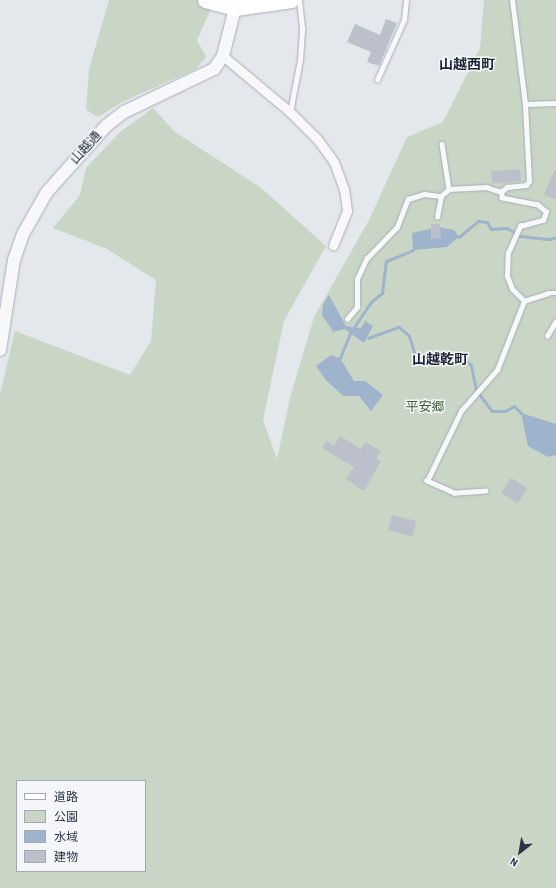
<!DOCTYPE html>
<meta charset="utf-8">
<style>
body{margin:0}
#map{position:relative;width:556px;height:888px;overflow:hidden;background:#e4e7ec;font-family:"Archivo Narrow","Noto Sans JP",sans-serif}
div>[style]{position:absolute}
[style*='--x']{left:calc(var(--x)*1px);top:calc(var(--y)*1px);width:calc(var(--w)*1px);rotate:calc(var(--a)*1deg)}
.green>*{inset:0;background:#c9d6c5}
.water>*{inset:0;background:#9fb4cc}
.stream>*{height:3px;margin:-1.5px;padding:0 1.5px;transform-origin:1.5px;border-radius:1.5px;background:#9fb4cc}
.building>*{inset:0;background:#bbc0ca;transform-origin:0 0}
.roads{filter:drop-shadow(0 0 1px #a9aeb7) drop-shadow(0 0 1px #a9aeb7)}
.service>*{height:4.5px;margin:-2.25px;padding:0 2.25px;transform-origin:2.25px;border-radius:2.25px;background:#f7f8fa}
.minor>*{height:9px;margin:-4.5px;padding:0 4.5px;transform-origin:4.5px;border-radius:4.5px;background:#f7f8fa}
.tertiary>*{height:12px;margin:-6px;padding:0 6px;transform-origin:6px;border-radius:6px;background:#f7f8fa}
.primary>*{height:15px;margin:-7.5px;padding:0 7.5px;transform-origin:7.5px;border-radius:7.5px;background:#fff}
span{translate:-50% -50%;white-space:nowrap;text-align:center;line-height:1.15;-webkit-text-stroke:3px #f4f6f9;paint-order:stroke}
.street-label{font-size:13px;color:#2b3445}
.park-label{font-size:13px;color:#3f6138}
.neighbourhood-label{font-size:14px;color:#1d2536;font-weight:700}
.legend{position:absolute;left:16px;top:780px;width:130px;height:92px;box-sizing:border-box;background:#f4f6f9;border:1px solid #a4a8b1;margin:0;padding:5px 7px;list-style:none;font-size:12px;color:#2b3445}
.legend li{display:flex;align-items:center;gap:8px;height:20px}
.legend b{width:20px;border:1px solid #a4a8b1}
.north{position:absolute;left:500px;top:832px;width:40px;height:40px;-webkit-text-stroke:3px #f4f6f9;paint-order:stroke;rotate:211deg;font-size:11px;font-weight:700;line-height:16px;text-align:center;color:#2b3445}
.north::after{content:'';display:block;margin:auto;width:14px;height:18px;background:#2b3445;clip-path:polygon(50% 0,100% 100%,50% 72%,0 100%)}
</style>
<div id="map">
<div class="green">
<i style="clip-path:polygon(109px 0,215px 0,197px 40px,206px 57px,196px 69px,122px 102px,98px 117px,86px 110px,89px 69px)"></i>
<i style="clip-path:polygon(evenodd,484px 0,556px 0,556px 888px,0 888px,0 394px,15px 331px,130px 375px,151px 341px,156px 280px,107px 249px,53px 228px,80px 195px,86px 168px,120px 132px,153px 108px,175px 132px,260px 187px,326px 246px,284px 321px,263px 420px,277px 459px,290px 398px,314px 317px,369px 220px,407px 137px,443px 122px,480px 48px,484px 0,17px 781px,145px 781px,145px 871px,17px 871px,17px 781px)"></i>
</div>
<div class="water">
<i style="clip-path:polygon(438px 227px,454px 230px,459px 237px,447px 247px,413px 250px,412px 233px)"></i>
<i style="clip-path:polygon(329px 295px,346px 326px,361px 328px,365px 321px,373px 326px,364px 343px,345px 329px,333px 332px,330px 327px,322px 315px,323px 304px)"></i>
<i style="clip-path:polygon(331px 355px,340px 358px,354px 381px,365px 381px,383px 395px,371px 411px,359px 396px,343px 396px,325px 379px,316px 366px)"></i>
<i style="clip-path:polygon(521px 413px,556px 424px,556px 455px,548px 457px,528px 446px)"></i>
</div>
<div class="stream">
<i style="--x:459;--y:237;--w:25;--a:-40"></i>
<i style="--x:478;--y:221;--w:9;--a:6"></i>
<i style="--x:487;--y:222;--w:8;--a:60"></i>
<i style="--x:491;--y:229;--w:16;--a:-4"></i>
<i style="--x:507;--y:228;--w:15;--a:32"></i>
<i style="--x:520;--y:236;--w:30;--a:6"></i>
<i style="--x:550;--y:239;--w:6;--a:-18"></i>
<i style="--x:354;--y:327;--w:30;--a:-56"></i>
<i style="--x:371;--y:302;--w:14;--a:-39"></i>
<i style="--x:382;--y:293;--w:32;--a:-83"></i>
<i style="--x:386;--y:261;--w:29;--a:-22"></i>
<i style="--x:368;--y:338;--w:33;--a:-20"></i>
<i style="--x:399;--y:327;--w:13;--a:42"></i>
<i style="--x:409;--y:336;--w:17;--a:73"></i>
<i style="--x:414;--y:352;--w:16;--a:45"></i>
<i style="--x:425;--y:363;--w:11;--a:-5"></i>
<i style="--x:436;--y:362;--w:11;--a:-52"></i>
<i style="--x:443;--y:353;--w:17;--a:10"></i>
<i style="--x:460;--y:356;--w:14;--a:39"></i>
<i style="--x:471;--y:365;--w:25;--a:79"></i>
<i style="--x:476;--y:390;--w:26;--a:53"></i>
<i style="--x:492;--y:411;--w:13;--a:0"></i>
<i style="--x:505;--y:411;--w:10;--a:-29"></i>
<i style="--x:514;--y:406;--w:10;--a:45"></i>
<i style="--x:340;--y:358;--w:27;--a:-68"></i>
</div>
<div class="building">
<i style="clip-path:polygon(386px 19px,397px 23px,379px 66px,367px 62px,371px 52px,347px 42px,355px 24px,380px 35px)"></i>
<i style="clip-path:polygon(556px 167px,556px 199px,544px 195px)"></i>
<i style="left:520px;top:169px;width:12px;height:29px;rotate:85deg"></i>
<i style="clip-path:polygon(431px 224px,440px 224px,441px 238px,431px 239px)"></i>
<i style="clip-path:polygon(340px 436px,361px 449px,365px 442px,381px 451px,376px 458px,381px 461px,364px 491px,346px 479px,354px 467px,322px 448px,326px 441px,334px 446px)"></i>
<i style="left:511px;top:478px;width:19px;height:18px;rotate:32deg"></i>
<i style="left:392px;top:515px;width:25px;height:16px;rotate:14deg"></i>
</div>
<div class="roads">
<div class="service">
<i style="--x:377;--y:80;--w:66;--a:-65.8"></i>
<i style="--x:404;--y:20;--w:20;--a:-84"></i>
<i style="--x:525;--y:104;--w:31;--a:-2"></i>
<i style="--x:290;--y:112;--w:53;--a:-79.1"></i>
<i style="--x:300;--y:60;--w:32;--a:-86"></i>
<i style="--x:302;--y:28;--w:28;--a:-96"></i>
<i style="--x:442;--y:144;--w:46;--a:81.2"></i>
<i style="--x:449;--y:189;--w:37;--a:-3"></i>
<i style="--x:486;--y:187;--w:16;--a:18"></i>
<i style="--x:437;--y:217;--w:21;--a:-79"></i>
<i style="--x:441;--y:196;--w:11;--a:-41"></i>
<i style="--x:524;--y:301;--w:25;--a:-18"></i>
<i style="--x:548;--y:293;--w:8;--a:0"></i>
<i style="--x:347;--y:319;--w:16;--a:-50"></i>
<i style="--x:357;--y:307;--w:28;--a:-90"></i>
<i style="--x:357;--y:279;--w:23;--a:-65"></i>
<i style="--x:367;--y:258;--w:43;--a:-45.9"></i>
<i style="--x:397;--y:227;--w:30;--a:-69"></i>
<i style="--x:408;--y:199;--w:17;--a:-17"></i>
<i style="--x:424;--y:194;--w:17;--a:7"></i>
<i style="--x:547;--y:336;--w:17;--a:-59"></i>
<i style="--x:486;--y:491;--w:32;--a:176"></i>
<i style="--x:454;--y:493;--w:30;--a:-156"></i>
<i style="--x:427;--y:481;--w:78;--a:-64.1"></i>
<i style="--x:461;--y:411;--w:55;--a:-48.7"></i>
<i style="--x:497;--y:370;--w:74;--a:-68.6"></i>
<i style="--x:524;--y:301;--w:17;--a:-135"></i>
<i style="--x:512;--y:289;--w:14;--a:-111"></i>
<i style="--x:507;--y:276;--w:23;--a:-88"></i>
<i style="--x:508;--y:253;--w:30;--a:-66"></i>
<i style="--x:520;--y:226;--w:24;--a:-15"></i>
<i style="--x:543;--y:220;--w:9;--a:-69"></i>
<i style="--x:546;--y:212;--w:11;--a:-139"></i>
<i style="--x:538;--y:205;--w:37;--a:-169"></i>
<i style="--x:502;--y:198;--w:6;--a:-99"></i>
<i style="--x:501;--y:192;--w:8;--a:-40"></i>
<i style="--x:507;--y:187;--w:19;--a:-6"></i>
<i style="--x:526;--y:185;--w:5;--a:-53"></i>
<i style="--x:529;--y:181;--w:77;--a:-93"></i>
<i style="--x:525;--y:104;--w:105;--a:-97.1"></i>
</div>
<div class="minor">
<i style="--x:223;--y:56;--w:87;--a:39.9"></i>
<i style="--x:290;--y:112;--w:40;--a:45"></i>
<i style="--x:318;--y:140;--w:27;--a:54"></i>
<i style="--x:334;--y:162;--w:29;--a:70"></i>
<i style="--x:344;--y:189;--w:22;--a:82"></i>
<i style="--x:347;--y:211;--w:37;--a:112"></i>
</div>
<div class="tertiary">
<i style="--x:0;--y:350;--w:91;--a:-81.2"></i>
<i style="--x:14;--y:260;--w:28;--a:-71"></i>
<i style="--x:23;--y:234;--w:48;--a:-60.3"></i>
<i style="--x:47;--y:192;--w:89;--a:-48.2"></i>
<i style="--x:106;--y:126;--w:23;--a:-38"></i>
<i style="--x:124;--y:112;--w:100;--a:-25.5"></i>
<i style="--x:214;--y:69;--w:16;--a:-55"></i>
<i style="--x:223;--y:56;--w:58;--a:-76"></i>
</div>
<div class="primary">
<i style="--x:205;--y:0;--w:31;--a:15"></i>
<i style="--x:235;--y:8;--w:57;--a:-8.1"></i>
</div>
</div>
<div class="street-label">
<span style="left:86px;top:148px;rotate:-48deg">山越通</span>
</div>
<div class="park-label">
<span style="left:425px;top:407px">平安郷</span>
</div>
<div class="neighbourhood-label">
<span style="left:467px;top:64px">山越西町</span>
<span style="left:440px;top:359px">山越乾町</span>
</div>
<ul class="legend">
<li><b style="height:5px;background:#fff"></b>道路</li>
<li><b style="height:11px;background:#c9d6c5"></b>公園</li>
<li><b style="height:11px;background:#9fb4cc"></b>水域</li>
<li><b style="height:11px;background:#bbc0ca"></b>建物</li>
</ul>
<div class="north">N</div>
</div>
